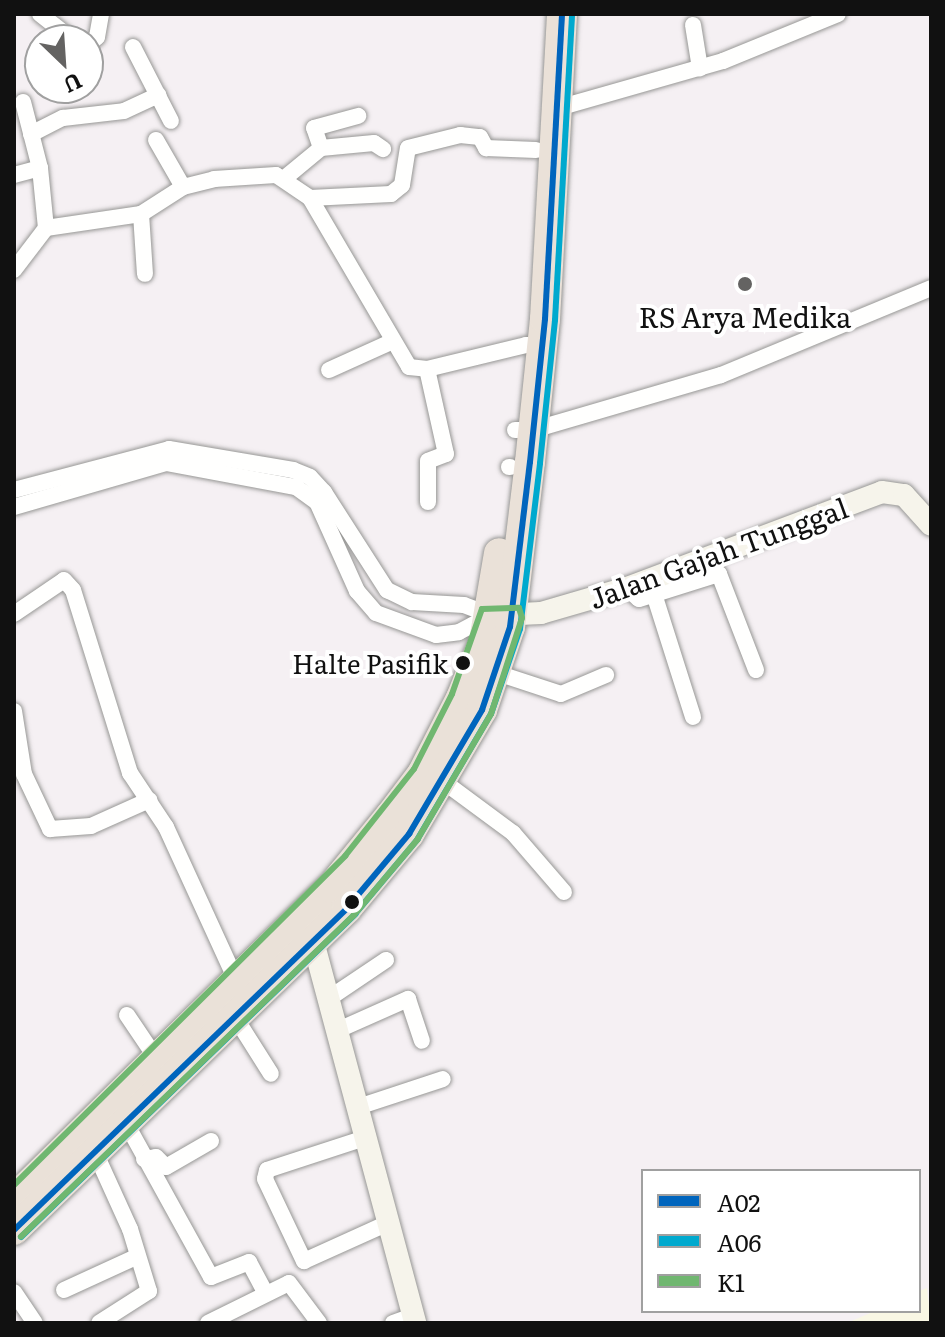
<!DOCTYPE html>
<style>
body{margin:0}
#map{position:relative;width:945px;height:1337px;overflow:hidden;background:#fdfcf7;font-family:Literata,serif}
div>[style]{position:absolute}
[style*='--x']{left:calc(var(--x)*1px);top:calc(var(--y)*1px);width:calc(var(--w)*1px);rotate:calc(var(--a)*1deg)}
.industrial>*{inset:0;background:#f5f0f3}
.farmland>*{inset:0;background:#f9f7e4}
.roads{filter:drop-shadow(0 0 2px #979795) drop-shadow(0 0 2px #979795)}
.street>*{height:16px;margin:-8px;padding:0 8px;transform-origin:8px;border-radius:8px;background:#fffffe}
.secondary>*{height:22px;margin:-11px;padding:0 11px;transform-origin:11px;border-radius:11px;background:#f6f4eb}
.highway>*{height:30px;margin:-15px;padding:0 15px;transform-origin:15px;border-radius:15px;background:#eae1d8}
.bus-1>*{height:6px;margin:-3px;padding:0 3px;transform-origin:3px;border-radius:3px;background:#0065bd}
.bus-2>*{height:6px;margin:-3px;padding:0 3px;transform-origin:3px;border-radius:3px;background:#00a9ce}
.bus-3>*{height:6px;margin:-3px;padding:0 3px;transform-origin:3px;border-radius:3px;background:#70b770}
.dots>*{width:22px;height:22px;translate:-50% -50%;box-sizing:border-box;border:4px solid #fff;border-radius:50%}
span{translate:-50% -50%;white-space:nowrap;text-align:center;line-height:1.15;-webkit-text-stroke:8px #fff;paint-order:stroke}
.bus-label{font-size:26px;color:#111}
.right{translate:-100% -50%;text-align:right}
.poi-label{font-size:28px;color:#111}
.street-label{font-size:28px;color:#111}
.frame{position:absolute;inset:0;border:16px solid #111;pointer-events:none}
.legend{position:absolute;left:641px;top:1169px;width:280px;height:144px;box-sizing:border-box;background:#fff;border:2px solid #a0a0a0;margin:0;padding:10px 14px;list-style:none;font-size:24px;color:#111}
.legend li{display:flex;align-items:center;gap:16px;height:40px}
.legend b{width:40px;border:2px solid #a0a0a0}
.north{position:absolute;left:24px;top:24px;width:80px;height:80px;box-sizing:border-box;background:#fff;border:2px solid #a0a0a0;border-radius:50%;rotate:155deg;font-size:22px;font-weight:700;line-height:32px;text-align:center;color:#111}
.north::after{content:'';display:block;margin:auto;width:28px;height:36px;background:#646362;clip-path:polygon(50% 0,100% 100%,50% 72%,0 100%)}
</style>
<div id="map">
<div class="industrial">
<i style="clip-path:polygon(evenodd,14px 14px,931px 14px,931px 1323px,14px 1323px,14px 14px,40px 40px,88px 40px,88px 88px,40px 88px,40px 40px,14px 14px,643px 1171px,919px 1171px,919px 1311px,643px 1311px,643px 1171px)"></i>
</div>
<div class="farmland">
<i style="clip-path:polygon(927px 1288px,931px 1323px,847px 1323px,875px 1311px,919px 1311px,919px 1291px)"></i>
</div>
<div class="roads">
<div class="street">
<i style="--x:40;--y:14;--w:42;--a:38.2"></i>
<i style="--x:693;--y:25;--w:44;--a:80.8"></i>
<i style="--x:88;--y:45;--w:12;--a:-42"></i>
<i style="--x:97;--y:37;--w:23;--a:-80"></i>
<i style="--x:133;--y:47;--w:83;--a:62.8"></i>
<i style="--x:23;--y:102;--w:68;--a:75.6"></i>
<i style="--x:40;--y:168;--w:60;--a:84.3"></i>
<i style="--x:558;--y:108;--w:172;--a:-15.9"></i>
<i style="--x:723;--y:61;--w:124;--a:-22.2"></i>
<i style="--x:31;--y:134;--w:36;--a:-27"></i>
<i style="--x:63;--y:118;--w:61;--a:-6.5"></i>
<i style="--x:124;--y:111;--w:38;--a:-25"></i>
<i style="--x:156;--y:140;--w:54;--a:60.1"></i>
<i style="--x:321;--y:148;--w:21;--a:-109"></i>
<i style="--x:314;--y:128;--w:46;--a:-15.3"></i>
<i style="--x:14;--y:175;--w:27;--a:-15"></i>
<i style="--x:286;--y:177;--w:45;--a:-39.6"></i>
<i style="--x:321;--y:148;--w:53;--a:-5.4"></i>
<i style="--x:374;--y:143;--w:11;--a:34"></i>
<i style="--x:310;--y:198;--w:81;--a:-2.8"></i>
<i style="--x:391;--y:194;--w:14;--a:-39"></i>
<i style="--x:402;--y:185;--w:37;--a:-81"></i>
<i style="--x:408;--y:148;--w:54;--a:-14"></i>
<i style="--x:460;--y:135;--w:20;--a:6"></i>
<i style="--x:480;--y:137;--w:13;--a:61"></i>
<i style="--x:486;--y:148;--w:50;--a:2.3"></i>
<i style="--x:141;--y:214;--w:60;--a:86.2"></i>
<i style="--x:14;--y:270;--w:53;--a:-52.7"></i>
<i style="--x:46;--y:228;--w:96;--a:-8.4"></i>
<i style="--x:141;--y:214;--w:50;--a:-32.7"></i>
<i style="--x:183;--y:187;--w:32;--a:-14"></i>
<i style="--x:214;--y:179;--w:62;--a:-3.7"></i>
<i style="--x:276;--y:175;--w:41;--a:34.1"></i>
<i style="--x:310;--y:198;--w:196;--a:59.6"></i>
<i style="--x:409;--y:367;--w:18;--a:6"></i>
<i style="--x:427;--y:369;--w:102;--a:-13.6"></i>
<i style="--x:526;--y:345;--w:17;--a:3"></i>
<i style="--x:427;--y:369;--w:87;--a:77.4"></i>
<i style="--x:446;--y:454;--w:19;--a:159"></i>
<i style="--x:428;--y:461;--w:41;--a:90"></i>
<i style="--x:329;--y:370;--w:68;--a:-24.3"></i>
<i style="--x:515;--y:430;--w:18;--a:0"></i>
<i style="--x:533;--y:430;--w:196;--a:-16.3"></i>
<i style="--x:721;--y:375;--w:227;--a:-22.5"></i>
<i style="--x:509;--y:467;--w:1;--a:0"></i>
<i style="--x:14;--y:490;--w:160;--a:-14.8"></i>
<i style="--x:169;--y:449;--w:126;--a:9.6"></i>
<i style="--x:293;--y:470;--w:18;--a:22"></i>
<i style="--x:310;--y:477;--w:21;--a:47"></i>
<i style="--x:324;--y:492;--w:117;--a:57.3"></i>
<i style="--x:387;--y:590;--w:28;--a:26"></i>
<i style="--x:412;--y:602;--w:52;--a:3.3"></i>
<i style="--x:464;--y:605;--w:28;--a:21"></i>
<i style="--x:14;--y:507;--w:158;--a:-16.1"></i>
<i style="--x:166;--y:463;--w:132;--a:10.5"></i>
<i style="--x:296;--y:487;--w:26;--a:36"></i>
<i style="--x:317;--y:502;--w:98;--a:65.8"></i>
<i style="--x:357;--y:591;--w:29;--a:49"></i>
<i style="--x:376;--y:613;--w:64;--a:20.1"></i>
<i style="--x:436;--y:635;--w:23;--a:-7"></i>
<i style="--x:459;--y:632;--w:34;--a:-28"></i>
<i style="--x:627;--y:588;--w:16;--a:43"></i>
<i style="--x:639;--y:599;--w:84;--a:-17.4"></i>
<i style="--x:719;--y:574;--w:103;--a:68.9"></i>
<i style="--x:654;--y:594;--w:129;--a:72.4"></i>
<i style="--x:14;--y:614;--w:60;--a:-34.2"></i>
<i style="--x:64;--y:580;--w:13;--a:48"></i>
<i style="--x:73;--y:590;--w:192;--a:72.7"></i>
<i style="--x:130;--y:773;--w:65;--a:56.3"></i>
<i style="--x:166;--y:827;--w:173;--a:65.4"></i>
<i style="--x:497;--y:673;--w:67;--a:18.2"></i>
<i style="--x:561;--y:694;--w:49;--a:-22.9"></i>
<i style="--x:14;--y:711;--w:64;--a:81"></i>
<i style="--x:24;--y:774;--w:61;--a:64.7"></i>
<i style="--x:50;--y:829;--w:41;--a:-4.2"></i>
<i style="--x:91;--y:826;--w:64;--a:-24.1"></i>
<i style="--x:444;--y:782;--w:86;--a:36.5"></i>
<i style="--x:513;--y:833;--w:78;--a:49.2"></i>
<i style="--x:328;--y:999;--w:70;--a:-33.9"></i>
<i style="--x:127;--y:1015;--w:52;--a:56"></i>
<i style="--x:235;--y:1017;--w:67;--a:57.7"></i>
<i style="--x:336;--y:1031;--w:79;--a:-24"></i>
<i style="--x:408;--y:999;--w:44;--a:71.6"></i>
<i style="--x:361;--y:1106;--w:86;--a:-18.2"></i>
<i style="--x:126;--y:1123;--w:176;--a:61.1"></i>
<i style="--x:211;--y:1277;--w:41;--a:-21.5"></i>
<i style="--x:249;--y:1262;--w:34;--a:62"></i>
<i style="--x:368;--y:1137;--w:106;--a:161.9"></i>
<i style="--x:267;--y:1170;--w:9;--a:103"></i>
<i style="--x:265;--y:1179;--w:91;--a:64.6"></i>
<i style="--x:304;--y:1261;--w:92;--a:-24.3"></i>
<i style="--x:95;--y:1152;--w:85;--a:65.6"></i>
<i style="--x:130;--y:1229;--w:65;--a:73"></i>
<i style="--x:149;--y:1291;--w:59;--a:147.4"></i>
<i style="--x:144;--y:1159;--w:12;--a:-9"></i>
<i style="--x:156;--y:1157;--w:14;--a:45"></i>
<i style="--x:166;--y:1167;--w:52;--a:-30"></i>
<i style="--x:64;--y:1290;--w:81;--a:-24.7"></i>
<i style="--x:14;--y:1292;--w:37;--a:56"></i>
<i style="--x:208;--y:1323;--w:90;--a:-26.3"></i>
<i style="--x:289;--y:1283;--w:50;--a:53.1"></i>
<i style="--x:393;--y:1323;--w:20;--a:-20"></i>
</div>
<div class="secondary">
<i style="--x:499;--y:615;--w:42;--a:-2.7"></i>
<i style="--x:541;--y:613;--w:90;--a:-16.2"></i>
<i style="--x:627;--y:588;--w:272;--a:-20.6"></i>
<i style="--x:882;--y:492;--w:22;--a:8"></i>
<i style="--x:904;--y:495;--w:40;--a:48"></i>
<i style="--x:310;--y:930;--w:407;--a:75"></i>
</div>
<div class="highway">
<i style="--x:14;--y:1199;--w:444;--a:-44.5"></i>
<i style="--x:331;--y:888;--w:93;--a:-50.7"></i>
<i style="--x:390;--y:816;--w:53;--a:-52.7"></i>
<i style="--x:422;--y:774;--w:85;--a:-62.8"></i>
<i style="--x:461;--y:698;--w:61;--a:-68"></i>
<i style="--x:484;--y:641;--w:89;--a:-80.3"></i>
<i style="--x:14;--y:1230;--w:463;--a:-44"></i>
<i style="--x:347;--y:908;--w:97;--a:-50"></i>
<i style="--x:409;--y:834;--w:144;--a:-59.5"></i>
<i style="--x:482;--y:710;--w:88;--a:-71.4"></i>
<i style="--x:510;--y:627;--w:166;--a:-83.1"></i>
<i style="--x:530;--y:462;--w:144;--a:-84"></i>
<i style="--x:545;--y:319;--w:305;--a:-86.8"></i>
</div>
</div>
<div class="bus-1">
<i style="--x:14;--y:1230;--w:463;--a:-44"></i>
<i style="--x:347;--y:908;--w:97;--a:-50"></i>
<i style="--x:409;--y:834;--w:144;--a:-59.5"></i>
<i style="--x:482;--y:710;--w:88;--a:-71.4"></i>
<i style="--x:510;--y:627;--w:166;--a:-83.1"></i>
<i style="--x:530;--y:462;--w:144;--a:-84"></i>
<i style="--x:545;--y:319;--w:305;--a:-86.8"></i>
</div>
<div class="bus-2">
<i style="--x:21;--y:1237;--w:465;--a:-44"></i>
<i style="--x:355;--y:914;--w:97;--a:-50"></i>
<i style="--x:417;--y:840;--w:146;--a:-59.6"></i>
<i style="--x:491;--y:714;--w:90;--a:-71.2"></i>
<i style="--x:520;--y:629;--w:167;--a:-83.1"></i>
<i style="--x:540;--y:463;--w:144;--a:-84"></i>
<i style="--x:555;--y:320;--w:305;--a:-86.8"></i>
</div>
<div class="bus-3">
<i style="--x:14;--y:1185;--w:467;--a:-44.8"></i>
<i style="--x:345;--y:856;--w:111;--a:-51.6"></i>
<i style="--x:414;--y:769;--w:84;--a:-63.1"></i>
<i style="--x:452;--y:694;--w:90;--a:-70.6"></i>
<i style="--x:482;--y:609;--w:37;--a:-2"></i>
<i style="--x:519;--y:608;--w:10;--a:73"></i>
<i style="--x:522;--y:618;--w:101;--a:107.9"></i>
<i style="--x:491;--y:714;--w:146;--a:120.4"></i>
<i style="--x:417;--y:840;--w:98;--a:130"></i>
<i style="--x:354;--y:915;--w:463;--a:136"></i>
</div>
<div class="dots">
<i style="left:745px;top:284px;background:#646362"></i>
<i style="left:463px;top:663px;background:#111"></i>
<i style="left:352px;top:902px;background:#111"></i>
</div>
<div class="bus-label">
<span class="right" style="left:448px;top:663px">Halte Pasifik</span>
</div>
<div class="poi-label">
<span style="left:745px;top:316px">RS Arya Medika</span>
</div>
<div class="street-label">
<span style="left:718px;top:552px;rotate:-20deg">Jalan Gajah Tunggal</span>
</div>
<div class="frame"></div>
<ul class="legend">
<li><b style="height:10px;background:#0065bd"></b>A02</li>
<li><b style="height:10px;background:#00a9ce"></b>A06</li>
<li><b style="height:10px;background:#70b770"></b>K1</li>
</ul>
<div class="north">U</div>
</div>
